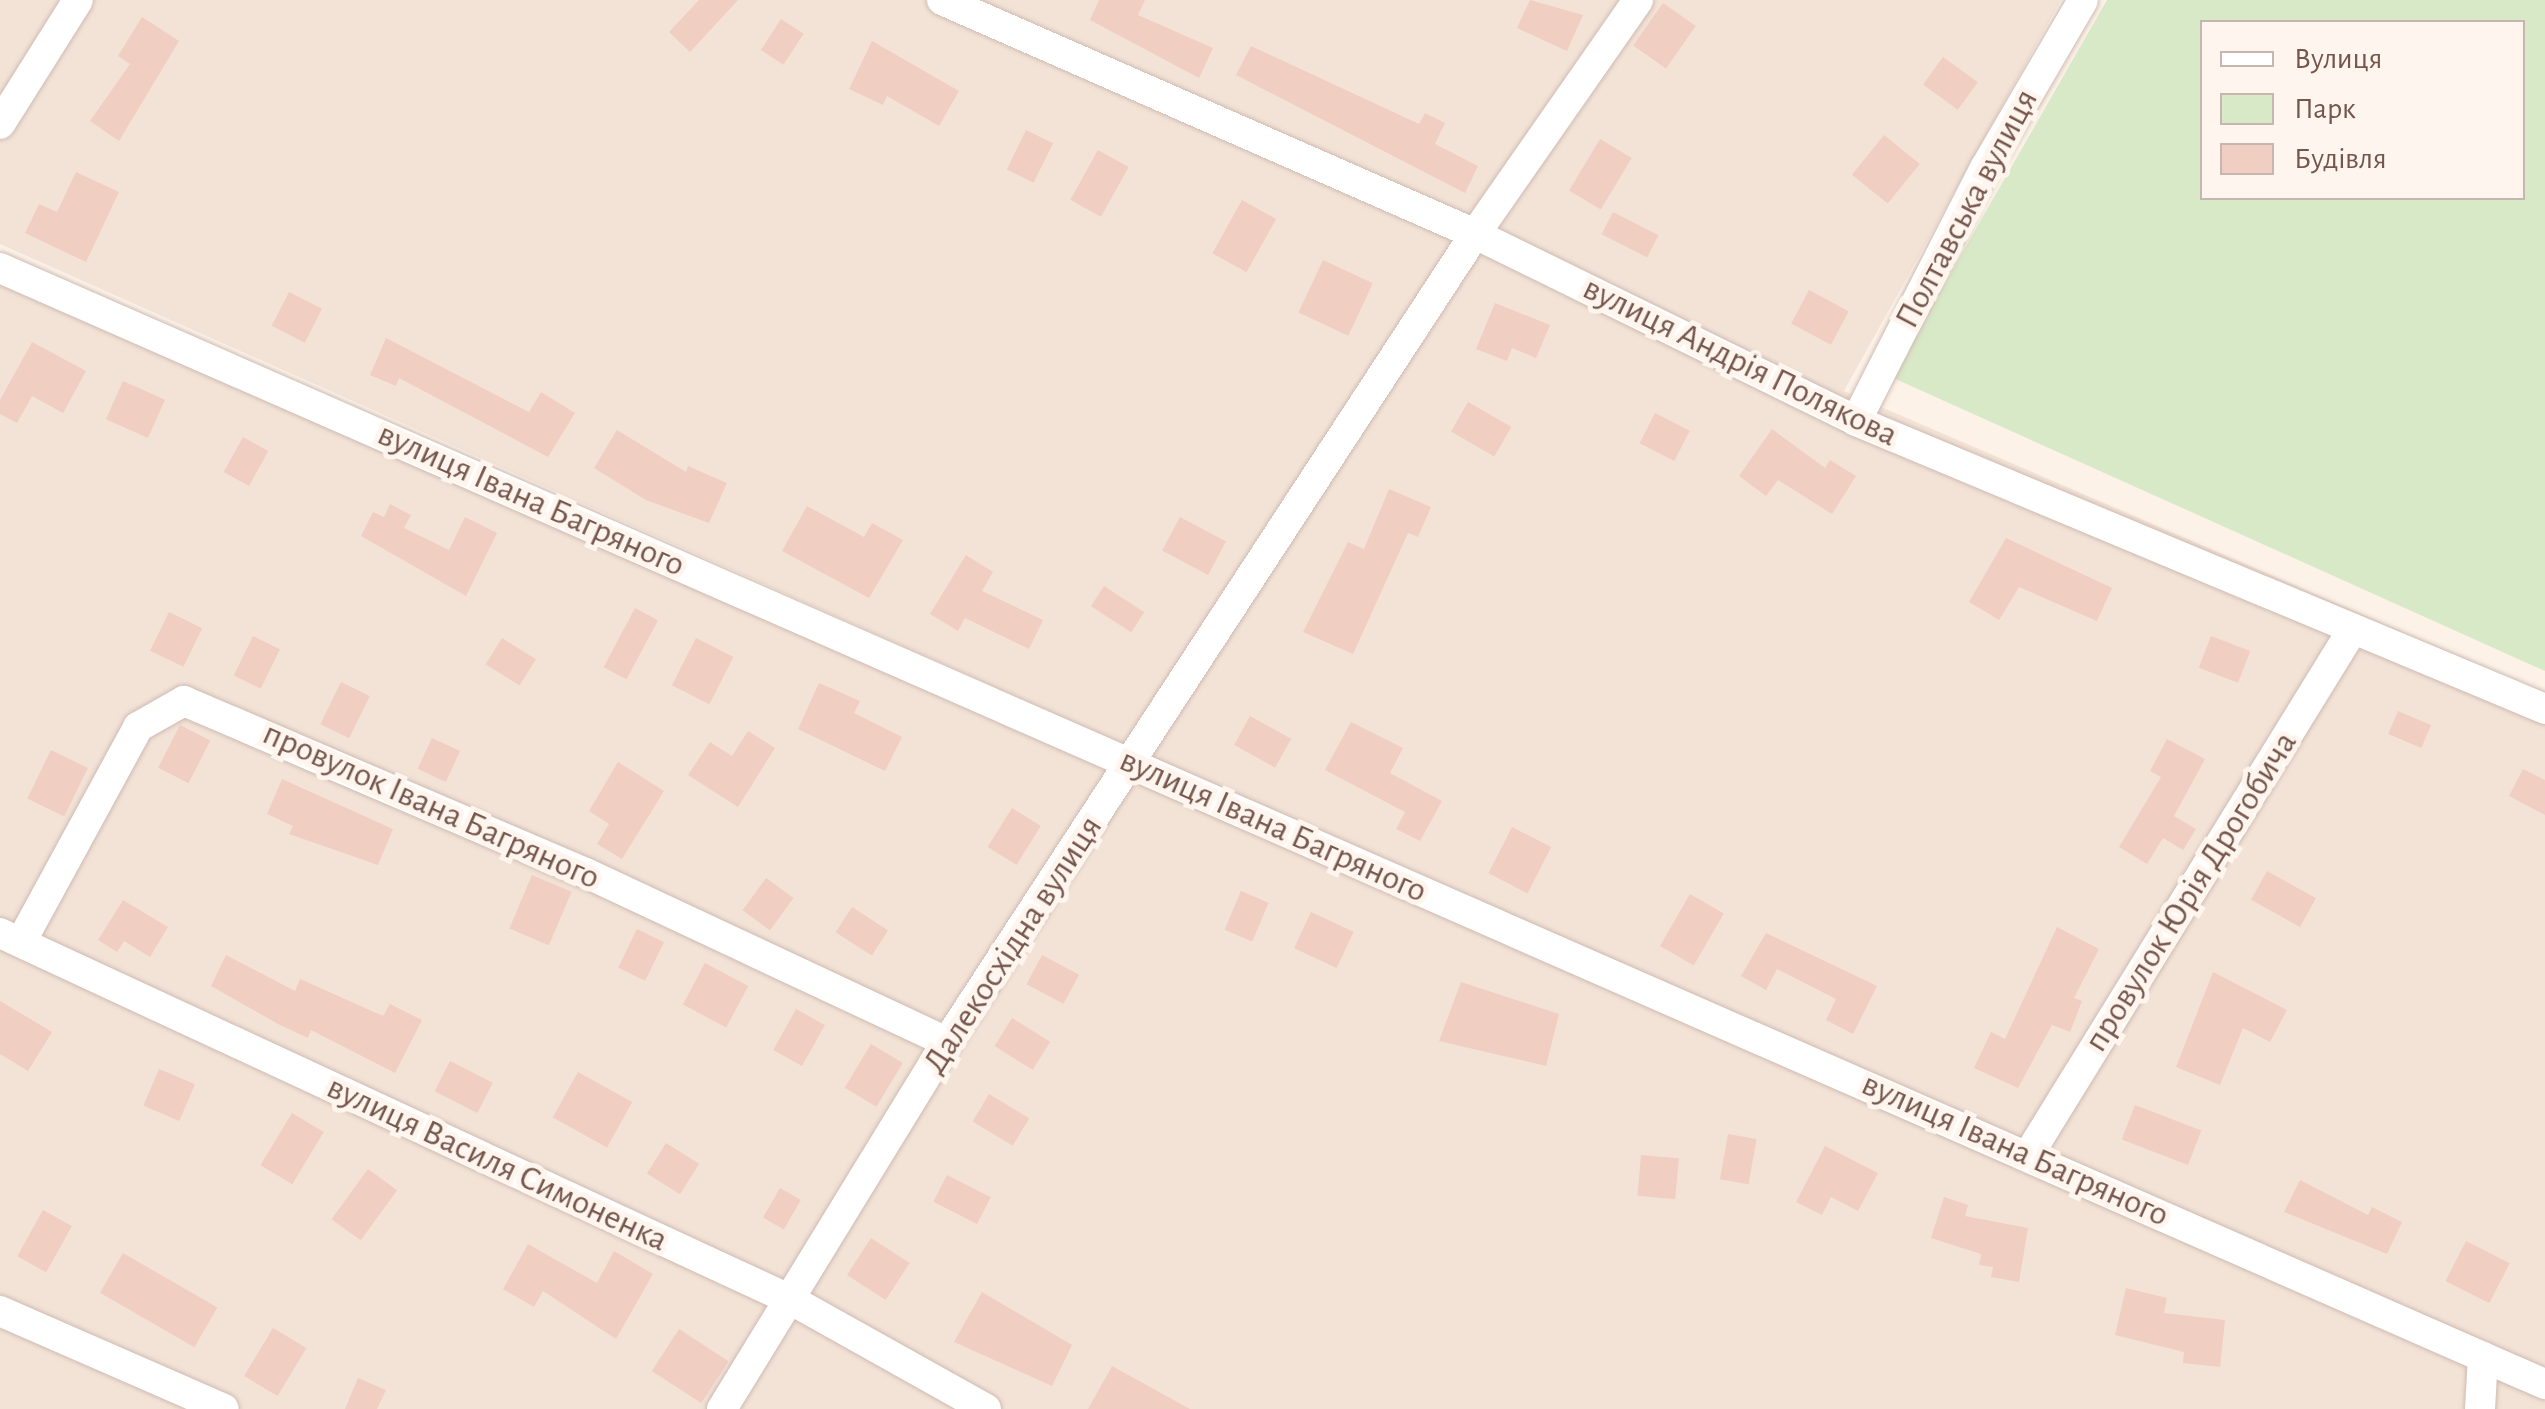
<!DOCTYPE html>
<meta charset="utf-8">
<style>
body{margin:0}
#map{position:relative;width:2545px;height:1409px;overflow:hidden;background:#fcf2e8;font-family:"Alegreya Sans",sans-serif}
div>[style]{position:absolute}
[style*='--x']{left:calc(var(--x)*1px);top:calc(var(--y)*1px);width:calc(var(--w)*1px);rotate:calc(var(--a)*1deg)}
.residential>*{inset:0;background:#f3e3d7}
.green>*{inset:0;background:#d8e9c7}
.building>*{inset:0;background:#f0cec1;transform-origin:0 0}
.roads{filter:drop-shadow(0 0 2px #cfbbb1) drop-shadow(0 0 2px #cfbbb1)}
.minor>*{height:30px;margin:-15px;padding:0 15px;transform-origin:15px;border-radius:15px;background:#fff}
span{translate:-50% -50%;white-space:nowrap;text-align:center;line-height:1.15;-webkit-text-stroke:10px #fef6ee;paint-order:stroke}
.street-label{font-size:35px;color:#75564d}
.legend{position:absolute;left:2200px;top:20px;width:325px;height:180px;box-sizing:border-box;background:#fef6ee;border:2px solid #c7b6ae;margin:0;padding:12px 18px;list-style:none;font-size:30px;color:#75564d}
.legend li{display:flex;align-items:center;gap:20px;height:50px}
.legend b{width:50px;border:2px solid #c7b6ae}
</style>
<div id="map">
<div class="residential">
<i style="clip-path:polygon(0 0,2061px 0,1844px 391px,2545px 693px,2545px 1377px,0 244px)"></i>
<i style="clip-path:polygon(0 268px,2545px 1384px,2545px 1409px,0 1409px)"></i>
</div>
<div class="green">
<i style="clip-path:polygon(evenodd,2107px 0,2545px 0,2545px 671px,1891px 377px,2107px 0,2202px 22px,2522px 22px,2522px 198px,2202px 198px,2202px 22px)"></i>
</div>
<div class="building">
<i style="clip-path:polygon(699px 0,738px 0,690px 52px,669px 32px)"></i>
<i style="clip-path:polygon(1099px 0,1145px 0,1138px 15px,1213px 48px,1199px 78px,1090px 20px)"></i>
<i style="clip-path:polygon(1530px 0,1583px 15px,1567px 51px,1517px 28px)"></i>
<i style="left:1663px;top:3px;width:40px;height:52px;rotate:35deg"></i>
<i style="clip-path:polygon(142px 17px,179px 41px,119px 141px,90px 121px,130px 64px,118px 56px)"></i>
<i style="left:781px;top:19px;width:27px;height:37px;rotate:33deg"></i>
<i style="clip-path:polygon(872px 41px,959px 91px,939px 126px,887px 96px,883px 105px,849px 89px)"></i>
<i style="clip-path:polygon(1251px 46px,1419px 124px,1425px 113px,1445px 123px,1435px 144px,1478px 166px,1465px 193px,1236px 75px)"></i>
<i style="left:1943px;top:57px;width:43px;height:34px;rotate:36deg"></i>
<i style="left:1026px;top:130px;width:30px;height:44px;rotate:26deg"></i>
<i style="left:1884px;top:135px;width:46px;height:51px;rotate:39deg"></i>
<i style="left:1600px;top:139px;width:37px;height:60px;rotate:31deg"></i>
<i style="left:1098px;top:150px;width:35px;height:57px;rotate:29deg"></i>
<i style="clip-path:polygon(76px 172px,119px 192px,86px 262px,25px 233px,39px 204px,57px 212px)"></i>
<i style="left:1242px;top:200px;width:39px;height:61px;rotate:29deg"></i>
<i style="left:1613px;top:212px;width:51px;height:25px;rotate:27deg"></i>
<i style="left:1323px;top:260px;width:55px;height:58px;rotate:25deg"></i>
<i style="left:1809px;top:290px;width:45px;height:38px;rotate:28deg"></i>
<i style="left:289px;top:292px;width:37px;height:38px;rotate:27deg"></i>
<i style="clip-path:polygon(1495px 303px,1550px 325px,1536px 358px,1512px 348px,1507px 361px,1476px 349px)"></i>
<i style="clip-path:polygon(386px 338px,529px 412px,541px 392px,575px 413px,548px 457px,399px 378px,396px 386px,370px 375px)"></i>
<i style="clip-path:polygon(32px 342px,86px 371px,63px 413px,32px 396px,17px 423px,0 414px,0 400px)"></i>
<i style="left:123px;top:381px;width:46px;height:42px;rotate:24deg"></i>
<i style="left:1468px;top:402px;width:50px;height:34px;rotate:30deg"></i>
<i style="left:1655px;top:413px;width:39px;height:34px;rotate:27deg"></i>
<i style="clip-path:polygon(1772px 429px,1825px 468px,1830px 460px,1856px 476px,1832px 514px,1778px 480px,1766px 496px,1739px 476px)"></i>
<i style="clip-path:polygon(617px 430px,686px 472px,688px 466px,727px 483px,709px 523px,646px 500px,594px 468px)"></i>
<i style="left:243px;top:437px;width:29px;height:40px;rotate:29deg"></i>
<i style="clip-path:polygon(1389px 489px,1431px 507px,1418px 537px,1408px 533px,1353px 654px,1303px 632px,1348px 542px,1364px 549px)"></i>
<i style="clip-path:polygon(390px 504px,411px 515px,404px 528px,449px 550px,465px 517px,497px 533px,466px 596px,361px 536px,373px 512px,384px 517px)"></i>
<i style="clip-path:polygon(807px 506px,864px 537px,872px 523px,903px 540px,869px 598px,782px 551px)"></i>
<i style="left:1180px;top:517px;width:52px;height:38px;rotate:28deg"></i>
<i style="clip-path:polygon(2006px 538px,2112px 588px,2097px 621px,2019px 587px,1999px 620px,1969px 602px)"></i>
<i style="clip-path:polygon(966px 555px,993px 572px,982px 591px,1043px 620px,1029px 649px,965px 618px,958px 631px,930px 614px)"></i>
<i style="left:1104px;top:586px;width:48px;height:24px;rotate:33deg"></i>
<i style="left:635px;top:608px;width:26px;height:67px;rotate:28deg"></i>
<i style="left:169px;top:612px;width:37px;height:43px;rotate:26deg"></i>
<i style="left:253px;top:636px;width:30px;height:44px;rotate:26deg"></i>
<i style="left:2211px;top:636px;width:42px;height:34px;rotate:21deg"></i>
<i style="left:502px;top:638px;width:40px;height:31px;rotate:32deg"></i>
<i style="left:696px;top:638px;width:42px;height:53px;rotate:27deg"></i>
<i style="left:341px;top:682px;width:32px;height:47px;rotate:26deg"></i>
<i style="clip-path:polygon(819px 683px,860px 701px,854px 713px,902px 737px,885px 771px,798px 729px)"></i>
<i style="left:2398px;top:711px;width:36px;height:25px;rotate:23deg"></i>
<i style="left:1250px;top:716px;width:47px;height:33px;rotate:29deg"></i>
<i style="clip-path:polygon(1351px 722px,1403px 748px,1390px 773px,1442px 801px,1420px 841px,1396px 829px,1405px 812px,1325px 770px)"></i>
<i style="left:180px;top:725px;width:34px;height:48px;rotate:27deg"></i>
<i style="clip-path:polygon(748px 731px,775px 748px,738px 807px,688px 775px,710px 742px,732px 756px)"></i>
<i style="left:432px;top:738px;width:31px;height:34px;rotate:25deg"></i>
<i style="clip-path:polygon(2167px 739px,2205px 759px,2174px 816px,2196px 829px,2183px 850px,2163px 838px,2147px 864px,2119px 847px,2161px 777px,2150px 771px)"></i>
<i style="left:51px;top:750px;width:41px;height:54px;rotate:26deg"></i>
<i style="clip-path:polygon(618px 762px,664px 791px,622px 859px,597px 844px,609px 824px,589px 811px)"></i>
<i style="clip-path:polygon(2523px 769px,2545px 780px,2545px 815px,2509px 796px)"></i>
<i style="clip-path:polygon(282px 779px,393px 829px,378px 865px,289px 834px,293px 826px,267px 814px)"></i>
<i style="left:1012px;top:808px;width:34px;height:46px;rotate:32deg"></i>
<i style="left:1512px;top:827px;width:44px;height:52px;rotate:27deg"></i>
<i style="left:2267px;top:871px;width:56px;height:33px;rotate:29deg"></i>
<i style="left:532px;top:875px;width:43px;height:58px;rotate:23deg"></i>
<i style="left:766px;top:878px;width:34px;height:40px;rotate:36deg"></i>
<i style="left:1241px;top:891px;width:30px;height:42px;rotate:23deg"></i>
<i style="left:1690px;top:894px;width:39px;height:60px;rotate:30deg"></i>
<i style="clip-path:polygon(123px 900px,168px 927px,150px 957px,124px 941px,117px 952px,98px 940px)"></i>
<i style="left:852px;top:907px;width:43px;height:30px;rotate:33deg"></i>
<i style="left:1311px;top:912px;width:47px;height:40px;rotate:25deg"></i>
<i style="clip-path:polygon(2057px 927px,2099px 949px,2074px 998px,2082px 1001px,2070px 1032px,2052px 1025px,2018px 1088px,1974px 1068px,1991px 1032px,2005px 1039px)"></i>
<i style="left:637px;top:929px;width:30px;height:43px;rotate:26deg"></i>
<i style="clip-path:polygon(1766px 933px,1877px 986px,1853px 1034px,1826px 1020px,1836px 999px,1777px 969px,1766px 990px,1741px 976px)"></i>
<i style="clip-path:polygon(226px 955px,295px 991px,300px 979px,383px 1016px,390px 1004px,422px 1020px,395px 1073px,311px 1030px,308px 1038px,280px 1025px,211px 986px)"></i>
<i style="left:1042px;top:955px;width:42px;height:33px;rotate:28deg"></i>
<i style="left:705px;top:963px;width:49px;height:47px;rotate:28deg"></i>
<i style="clip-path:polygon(2213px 972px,2287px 1010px,2270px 1042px,2243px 1028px,2220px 1085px,2176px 1067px)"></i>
<i style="clip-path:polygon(1461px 982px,1559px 1014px,1546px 1066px,1439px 1041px)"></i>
<i style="clip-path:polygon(0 1001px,52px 1032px,28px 1071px,0 1054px)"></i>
<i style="left:796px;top:1009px;width:33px;height:47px;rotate:29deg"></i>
<i style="left:1012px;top:1018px;width:45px;height:33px;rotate:32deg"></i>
<i style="left:871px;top:1044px;width:37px;height:51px;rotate:31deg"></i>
<i style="left:450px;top:1061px;width:48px;height:34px;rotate:27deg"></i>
<i style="left:159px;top:1069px;width:39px;height:40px;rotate:23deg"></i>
<i style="left:578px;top:1072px;width:62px;height:52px;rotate:29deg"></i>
<i style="left:989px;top:1094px;width:47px;height:32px;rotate:31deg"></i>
<i style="left:2135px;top:1105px;width:71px;height:37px;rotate:21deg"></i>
<i style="left:292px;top:1113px;width:37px;height:61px;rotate:31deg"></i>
<i style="left:1728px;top:1134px;width:29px;height:46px;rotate:10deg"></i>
<i style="left:666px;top:1143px;width:39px;height:36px;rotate:32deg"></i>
<i style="clip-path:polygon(1825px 1146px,1878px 1173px,1858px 1211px,1831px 1197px,1822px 1215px,1796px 1202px)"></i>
<i style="left:1641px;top:1155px;width:38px;height:41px;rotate:5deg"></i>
<i style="left:368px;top:1169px;width:36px;height:62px;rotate:36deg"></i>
<i style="left:947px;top:1175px;width:49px;height:30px;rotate:27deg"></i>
<i style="clip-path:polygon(2300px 1180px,2368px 1215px,2372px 1207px,2402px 1222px,2387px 1254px,2284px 1212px)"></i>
<i style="left:780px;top:1188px;width:24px;height:34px;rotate:30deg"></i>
<i style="clip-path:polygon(1944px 1197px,1968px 1205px,1965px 1216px,2028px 1228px,2019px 1282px,1991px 1277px,1993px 1267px,1979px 1265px,1981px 1254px,1931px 1238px)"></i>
<i style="left:43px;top:1210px;width:33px;height:53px;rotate:29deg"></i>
<i style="left:871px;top:1238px;width:46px;height:44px;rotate:33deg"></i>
<i style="left:2466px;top:1241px;width:49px;height:45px;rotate:27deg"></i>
<i style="clip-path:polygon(528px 1244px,597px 1283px,614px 1251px,653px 1274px,616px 1339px,543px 1291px,534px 1307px,503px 1289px)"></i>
<i style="left:123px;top:1253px;width:109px;height:46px;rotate:30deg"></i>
<i style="clip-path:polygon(2126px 1288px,2167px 1298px,2164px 1313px,2225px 1320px,2220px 1367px,2183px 1363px,2184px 1352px,2115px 1335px)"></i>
<i style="clip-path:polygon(982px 1292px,1072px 1345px,1052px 1386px,954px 1342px)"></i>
<i style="left:273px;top:1328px;width:39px;height:56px;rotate:31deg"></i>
<i style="left:679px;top:1329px;width:59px;height:50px;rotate:33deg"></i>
<i style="clip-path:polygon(1112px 1366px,1190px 1409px,1088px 1409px)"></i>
<i style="clip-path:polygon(358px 1378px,386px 1390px,377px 1409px,345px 1409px)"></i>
</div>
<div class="roads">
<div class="minor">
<i style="--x:942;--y:0;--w:582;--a:23.7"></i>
<i style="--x:1475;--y:234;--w:424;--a:26.1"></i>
<i style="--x:1856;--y:421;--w:747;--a:22.68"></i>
<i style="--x:0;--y:124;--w:146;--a:-57.8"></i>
<i style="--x:0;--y:268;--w:2779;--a:23.68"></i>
<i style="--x:1856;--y:421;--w:284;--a:-63"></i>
<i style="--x:1985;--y:168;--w:194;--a:-59.7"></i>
<i style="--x:0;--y:933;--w:874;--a:24.89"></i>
<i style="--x:793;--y:1301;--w:221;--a:29.2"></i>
<i style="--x:21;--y:942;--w:245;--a:-61.4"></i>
<i style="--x:138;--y:727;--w:53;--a:-29.5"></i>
<i style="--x:184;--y:701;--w:437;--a:23.2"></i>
<i style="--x:586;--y:873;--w:399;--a:25.1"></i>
<i style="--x:2029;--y:1154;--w:617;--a:-58.32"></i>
<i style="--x:0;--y:1311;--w:244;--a:23.6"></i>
<i style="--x:722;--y:1409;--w:430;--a:-58.5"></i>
<i style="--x:947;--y:1042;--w:965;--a:-56.84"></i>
<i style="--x:1475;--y:234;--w:285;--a:-55.1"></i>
<i style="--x:2480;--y:1409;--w:52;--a:-86.7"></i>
</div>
</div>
<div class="street-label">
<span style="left:1967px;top:209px;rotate:-62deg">Полтавська вулиця</span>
<span style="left:1740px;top:362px;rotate:26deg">вулиця Андрія Полякова</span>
<span style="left:531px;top:500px;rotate:24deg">вулиця Івана Багряного</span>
<span style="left:431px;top:806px;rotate:24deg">провулок Івана Багряного</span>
<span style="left:1273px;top:826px;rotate:24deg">вулиця Івана Багряного</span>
<span style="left:2191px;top:892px;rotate:-58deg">провулок Юрія Дрогобича</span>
<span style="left:1013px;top:945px;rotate:-57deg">Далекосхідна вулиця</span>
<span style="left:2015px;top:1150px;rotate:24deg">вулиця Івана Багряного</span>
<span style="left:497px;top:1164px;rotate:25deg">вулиця Василя Симоненка</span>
</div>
<ul class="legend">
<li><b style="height:12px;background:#fff"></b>Вулиця</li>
<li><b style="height:28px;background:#d8e9c7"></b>Парк</li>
<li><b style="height:28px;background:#f0cec1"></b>Будівля</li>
</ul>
</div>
